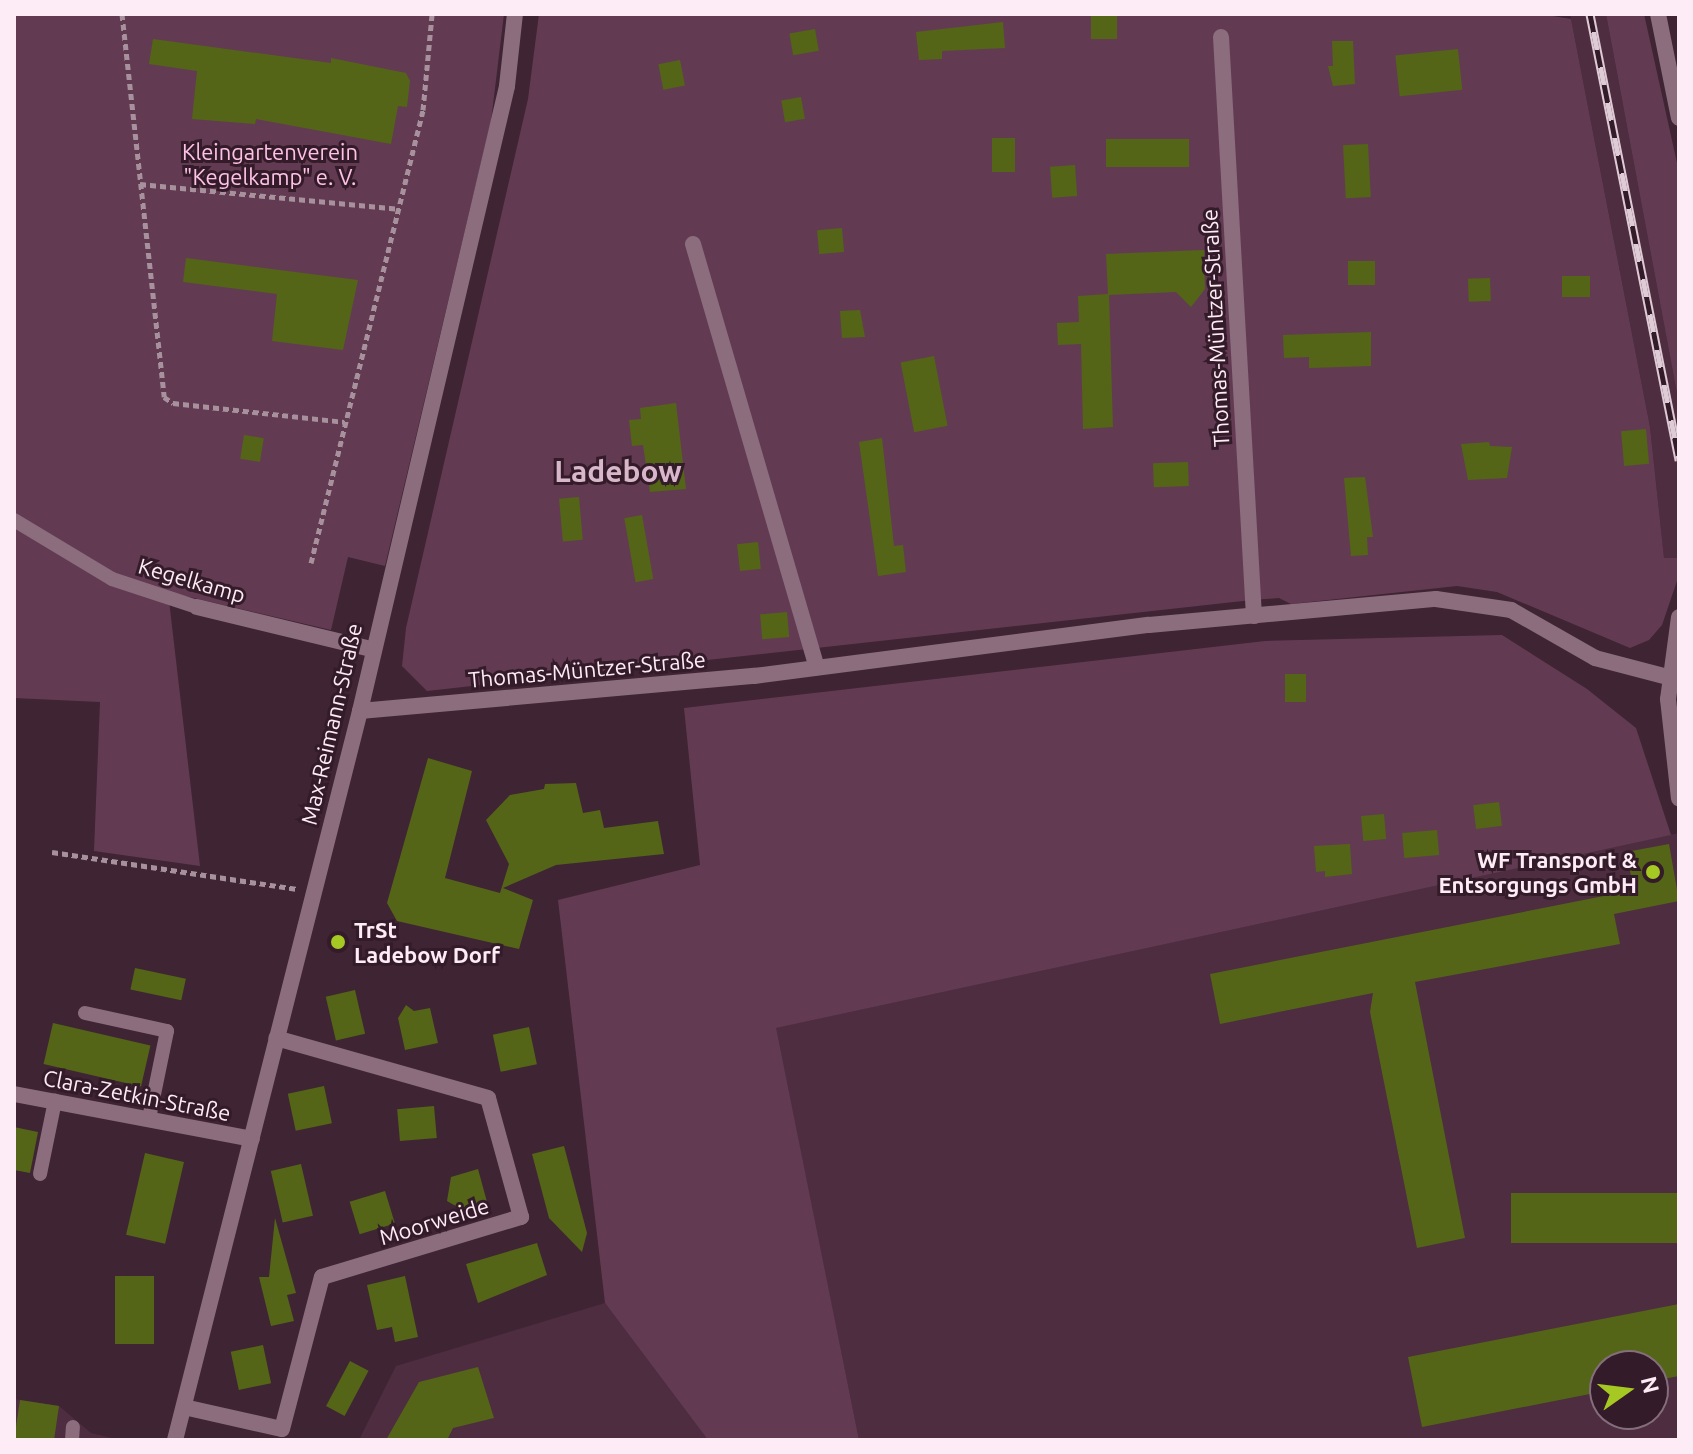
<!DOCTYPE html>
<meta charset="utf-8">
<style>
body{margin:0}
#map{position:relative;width:1693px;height:1454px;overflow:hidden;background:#3f2434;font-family:Ubuntu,sans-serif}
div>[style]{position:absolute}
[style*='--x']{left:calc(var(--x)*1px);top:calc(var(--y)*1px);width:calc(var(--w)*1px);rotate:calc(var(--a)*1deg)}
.built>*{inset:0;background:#4e2d41}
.green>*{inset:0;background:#623b53}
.building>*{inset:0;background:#546517;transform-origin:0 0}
.path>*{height:5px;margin-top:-2.5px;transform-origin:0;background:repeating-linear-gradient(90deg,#a7919d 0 6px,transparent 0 10px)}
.service>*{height:14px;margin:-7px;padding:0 7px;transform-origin:7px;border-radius:7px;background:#8b6d7e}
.minor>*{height:16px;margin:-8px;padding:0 8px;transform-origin:8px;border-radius:8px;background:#8b6d7e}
.tertiary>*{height:16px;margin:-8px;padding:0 8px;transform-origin:8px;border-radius:8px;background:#8b6d7e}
.rail>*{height:9px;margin-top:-4.5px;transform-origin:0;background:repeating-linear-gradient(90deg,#341b2a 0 18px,#decbd6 0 36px);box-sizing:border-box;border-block:2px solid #decbd6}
.dots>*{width:22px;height:22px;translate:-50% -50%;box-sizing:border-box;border:4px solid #341b2a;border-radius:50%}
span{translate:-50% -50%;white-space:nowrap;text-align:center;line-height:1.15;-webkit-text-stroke:6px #341b2a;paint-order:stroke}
.park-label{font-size:22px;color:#fdc2e5}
.street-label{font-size:22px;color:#fdebf5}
.poi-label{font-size:22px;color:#fdebf5;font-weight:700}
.right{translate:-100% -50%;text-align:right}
.left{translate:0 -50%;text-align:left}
.district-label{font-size:30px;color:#d9b7cb;font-weight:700}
.frame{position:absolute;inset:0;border:16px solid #fdebf5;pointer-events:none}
.north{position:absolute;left:1589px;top:1350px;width:80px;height:80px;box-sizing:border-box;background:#341b2a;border:2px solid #846e7b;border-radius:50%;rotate:76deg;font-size:22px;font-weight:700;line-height:32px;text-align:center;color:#fdebf5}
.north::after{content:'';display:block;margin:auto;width:28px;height:36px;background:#a6c822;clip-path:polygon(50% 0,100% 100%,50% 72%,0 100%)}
</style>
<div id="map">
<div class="built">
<i style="clip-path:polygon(1570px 14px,1606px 14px,1679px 404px,1679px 558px,1664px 559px,1650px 427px)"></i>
<i style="clip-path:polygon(evenodd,1679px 833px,1679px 1440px,859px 1440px,775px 1028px,1679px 833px,1605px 1366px,1653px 1366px,1653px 1414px,1605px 1414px,1605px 1366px)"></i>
<i style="clip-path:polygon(605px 1303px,708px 1440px,359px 1440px,396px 1366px)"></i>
<i style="clip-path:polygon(14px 1399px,59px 1406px,91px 1433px,120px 1440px,14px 1440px)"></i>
</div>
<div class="green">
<i style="clip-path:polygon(14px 14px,504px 14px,491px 121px,385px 566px,348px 557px,331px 630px,168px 592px,200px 866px,94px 851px,100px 702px,14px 698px)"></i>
<i style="clip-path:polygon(539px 14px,1540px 14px,1571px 19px,1650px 427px,1664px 558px,1679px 558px,1679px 575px,1662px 625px,1649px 640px,1630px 648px,1497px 592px,1457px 586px,1291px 604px,1279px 598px,1252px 600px,427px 691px,402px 666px,406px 628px,528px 99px)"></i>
<i style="clip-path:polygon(1606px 14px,1644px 14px,1679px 172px,1679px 404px)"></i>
<i style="clip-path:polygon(1502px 635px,1587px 689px,1636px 728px,1671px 835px,776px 1028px,859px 1440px,708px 1440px,605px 1303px,558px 900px,700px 865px,684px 708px,1265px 641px)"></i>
</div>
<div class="building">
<i style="left:1091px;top:15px;width:26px;height:24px"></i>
<i style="clip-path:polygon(1003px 22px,1005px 48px,942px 51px,942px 59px,919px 60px,916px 32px)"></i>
<i style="left:815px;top:29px;width:22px;height:26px;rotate:80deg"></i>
<i style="clip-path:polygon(153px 39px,331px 63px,331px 58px,406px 73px,410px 81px,407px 107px,398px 106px,391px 144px,256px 119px,255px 124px,192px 119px,197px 71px,149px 64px)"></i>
<i style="clip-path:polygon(1332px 41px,1353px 41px,1355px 84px,1333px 86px,1328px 66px,1333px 66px)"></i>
<i style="left:1458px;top:49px;width:41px;height:63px;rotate:84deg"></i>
<i style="left:680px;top:60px;width:26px;height:22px;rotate:79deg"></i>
<i style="left:801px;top:97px;width:22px;height:20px;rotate:80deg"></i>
<i style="left:1015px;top:138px;width:34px;height:23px;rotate:90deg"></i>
<i style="left:1189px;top:139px;width:28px;height:83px;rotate:90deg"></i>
<i style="left:1368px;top:144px;width:53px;height:25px;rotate:87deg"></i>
<i style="left:1075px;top:165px;width:31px;height:25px;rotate:86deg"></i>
<i style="left:842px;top:228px;width:24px;height:25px;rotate:85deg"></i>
<i style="clip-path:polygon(1204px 250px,1205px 289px,1191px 307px,1176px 292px,1109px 295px,1113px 427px,1083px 429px,1081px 344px,1058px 345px,1057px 323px,1079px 322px,1078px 296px,1108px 294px,1106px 254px)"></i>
<i style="clip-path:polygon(186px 258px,358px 280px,343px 350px,272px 341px,277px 294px,183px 282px)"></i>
<i style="left:1375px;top:261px;width:24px;height:27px;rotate:90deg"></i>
<i style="left:1590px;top:276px;width:21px;height:28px;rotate:90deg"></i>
<i style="left:1490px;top:278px;width:23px;height:22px;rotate:88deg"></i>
<i style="clip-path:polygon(860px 310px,865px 337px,842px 338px,840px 311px)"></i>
<i style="clip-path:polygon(1371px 332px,1371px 366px,1309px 368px,1309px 357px,1284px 358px,1283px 335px)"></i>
<i style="left:934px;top:356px;width:71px;height:34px;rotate:79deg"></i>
<i style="clip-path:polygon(676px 403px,686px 489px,650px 492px,643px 445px,632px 446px,629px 420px,641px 419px,640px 408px)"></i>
<i style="left:1646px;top:429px;width:35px;height:25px;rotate:85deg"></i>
<i style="left:244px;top:435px;width:20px;height:24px;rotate:9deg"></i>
<i style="clip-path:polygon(882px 438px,894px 546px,903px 545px,906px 572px,878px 576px,859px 442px)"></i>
<i style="clip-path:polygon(1489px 442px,1490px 446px,1512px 447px,1507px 478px,1468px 480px,1461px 444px)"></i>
<i style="left:1188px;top:462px;width:24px;height:35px;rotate:88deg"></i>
<i style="clip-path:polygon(1365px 477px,1373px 537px,1367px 537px,1368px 555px,1351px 556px,1344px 478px)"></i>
<i style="left:579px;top:497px;width:43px;height:20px;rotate:85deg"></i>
<i style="left:642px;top:515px;width:65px;height:18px;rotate:80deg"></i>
<i style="left:758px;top:542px;width:27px;height:21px;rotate:84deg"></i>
<i style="left:787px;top:612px;width:25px;height:27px;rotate:85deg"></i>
<i style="left:1306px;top:674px;width:28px;height:21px;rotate:90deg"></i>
<i style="clip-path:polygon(428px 758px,472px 771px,445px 878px,500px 893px,509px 864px,486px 820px,510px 795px,544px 789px,545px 784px,576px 783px,583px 813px,600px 810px,604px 828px,658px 821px,664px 854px,556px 865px,503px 888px,533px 900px,519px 949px,397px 921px,387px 903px)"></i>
<i style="left:1499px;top:802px;width:24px;height:26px;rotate:83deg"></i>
<i style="left:1384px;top:814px;width:25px;height:23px;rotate:85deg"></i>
<i style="left:1437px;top:830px;width:25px;height:35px;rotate:85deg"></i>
<i style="clip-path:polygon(1350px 844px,1352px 874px,1325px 877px,1325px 871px,1316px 872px,1314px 846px)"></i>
<i style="clip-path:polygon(1669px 844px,1679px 901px,1614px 914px,1620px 944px,1415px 982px,1465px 1238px,1417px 1248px,1370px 1012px,1373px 993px,1220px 1024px,1210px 974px,1634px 890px,1626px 852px)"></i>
<i style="left:135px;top:968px;width:52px;height:22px;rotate:12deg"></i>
<i style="left:355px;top:990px;width:45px;height:30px;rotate:77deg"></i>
<i style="clip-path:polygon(406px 1005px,414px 1011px,430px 1008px,438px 1043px,405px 1050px,398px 1018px)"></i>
<i style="left:53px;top:1023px;width:100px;height:42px;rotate:13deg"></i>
<i style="left:529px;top:1027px;width:38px;height:37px;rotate:78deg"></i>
<i style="left:324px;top:1086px;width:38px;height:37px;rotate:78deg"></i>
<i style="left:434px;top:1106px;width:32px;height:37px;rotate:85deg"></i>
<i style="clip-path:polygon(14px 1127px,38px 1132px,30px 1173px,14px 1170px)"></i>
<i style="clip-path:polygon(564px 1146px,587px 1233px,582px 1252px,549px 1218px,532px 1154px)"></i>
<i style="left:145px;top:1153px;width:40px;height:84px;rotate:13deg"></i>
<i style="left:301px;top:1164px;width:53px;height:31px;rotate:77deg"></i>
<i style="clip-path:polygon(478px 1169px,487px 1202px,461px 1209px,447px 1201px,451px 1177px)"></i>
<i style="left:385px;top:1191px;width:34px;height:37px;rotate:73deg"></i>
<i style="left:1679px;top:1193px;width:50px;height:168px;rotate:90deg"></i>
<i style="clip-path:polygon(275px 1218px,296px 1293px,287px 1295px,294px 1321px,271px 1326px,259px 1277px,269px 1277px)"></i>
<i style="clip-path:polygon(537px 1243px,547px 1275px,478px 1303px,466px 1264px)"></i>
<i style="left:115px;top:1276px;width:39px;height:68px"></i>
<i style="clip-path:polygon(405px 1276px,418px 1337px,395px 1342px,392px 1327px,377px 1330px,367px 1285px)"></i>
<i style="clip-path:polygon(1679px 1304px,1679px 1376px,1653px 1381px,1653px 1366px,1605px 1366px,1605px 1391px,1422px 1427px,1408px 1357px)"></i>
<i style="left:263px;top:1345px;width:39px;height:33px;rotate:78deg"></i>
<i style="left:350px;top:1361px;width:21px;height:51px;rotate:28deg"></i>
<i style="clip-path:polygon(478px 1367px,494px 1418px,453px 1428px,447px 1440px,386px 1440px,419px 1382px)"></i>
<i style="clip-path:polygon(20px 1400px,59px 1406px,54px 1440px,14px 1440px)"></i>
</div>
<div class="path">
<i style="--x:122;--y:14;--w:385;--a:83.7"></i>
<i style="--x:164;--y:397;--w:11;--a:34"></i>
<i style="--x:173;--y:403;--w:172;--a:6.3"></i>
<i style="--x:140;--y:184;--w:259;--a:5.5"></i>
<i style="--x:311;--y:563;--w:467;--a:-76.1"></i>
<i style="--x:423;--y:110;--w:96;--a:-84.6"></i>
<i style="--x:52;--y:852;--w:248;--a:8.6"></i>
</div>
<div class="service">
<i style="--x:14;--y:520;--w:114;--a:31"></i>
<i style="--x:112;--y:579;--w:89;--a:18.2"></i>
<i style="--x:85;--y:1013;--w:84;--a:12.4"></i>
<i style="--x:167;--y:1031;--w:90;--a:101.6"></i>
<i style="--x:40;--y:1174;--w:75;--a:-78.4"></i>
<i style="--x:72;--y:1440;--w:13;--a:-86"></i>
</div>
<div class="minor">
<i style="--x:1221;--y:37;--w:580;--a:86.74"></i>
<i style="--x:693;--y:244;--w:441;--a:73.7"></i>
<i style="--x:197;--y:607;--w:179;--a:13.6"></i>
<i style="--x:360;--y:711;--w:396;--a:-5.1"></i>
<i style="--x:754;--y:676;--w:398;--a:-7.4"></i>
<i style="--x:1149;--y:625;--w:288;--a:-5.2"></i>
<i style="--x:1436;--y:599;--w:76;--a:8.3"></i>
<i style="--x:1511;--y:610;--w:97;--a:29.7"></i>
<i style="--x:1595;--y:658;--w:87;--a:14.7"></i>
<i style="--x:14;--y:1094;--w:242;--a:10.7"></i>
<i style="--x:184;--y:1407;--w:100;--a:12.7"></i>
<i style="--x:282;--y:1429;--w:157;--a:-75.3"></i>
<i style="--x:322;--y:1277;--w:208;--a:-16.8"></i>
<i style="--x:521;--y:1217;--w:123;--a:-105.5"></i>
<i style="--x:488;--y:1098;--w:220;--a:-164.2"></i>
<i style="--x:175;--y:1440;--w:752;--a:-75.76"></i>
<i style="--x:360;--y:711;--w:642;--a:-76.76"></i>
<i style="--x:507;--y:86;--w:72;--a:-83.7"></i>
</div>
<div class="tertiary">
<i style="--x:1658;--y:14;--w:106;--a:78.6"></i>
<i style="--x:1679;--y:617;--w:83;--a:97.6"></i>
<i style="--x:1668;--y:699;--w:100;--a:83.7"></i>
</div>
<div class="rail">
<i style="--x:1590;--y:14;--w:455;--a:78.7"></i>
</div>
<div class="dots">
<i style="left:1653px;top:872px;background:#a6c822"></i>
<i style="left:338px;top:942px;background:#a6c822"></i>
</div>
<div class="park-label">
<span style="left:270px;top:164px">Kleingartenverein<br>"Kegelkamp" e. V.</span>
</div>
<div class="street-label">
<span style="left:1215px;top:328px;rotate:-93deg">Thomas-Müntzer-Straße</span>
<span style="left:192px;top:580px;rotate:16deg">Kegelkamp</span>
<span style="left:587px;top:669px;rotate:-5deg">Thomas-Müntzer-Straße</span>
<span style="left:331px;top:724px;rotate:-77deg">Max-Reimann-Straße</span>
<span style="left:137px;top:1095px;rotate:11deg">Clara-Zetkin-Straße</span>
<span style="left:434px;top:1221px;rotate:-17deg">Moorweide</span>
</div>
<div class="poi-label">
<span class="right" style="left:1637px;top:872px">WF Transport &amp;<br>Entsorgungs GmbH</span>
<span class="left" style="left:354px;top:942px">TrSt<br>Ladebow Dorf</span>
</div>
<div class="district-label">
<span style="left:618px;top:471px">Ladebow</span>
</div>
<div class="frame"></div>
<div class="north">N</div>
</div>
